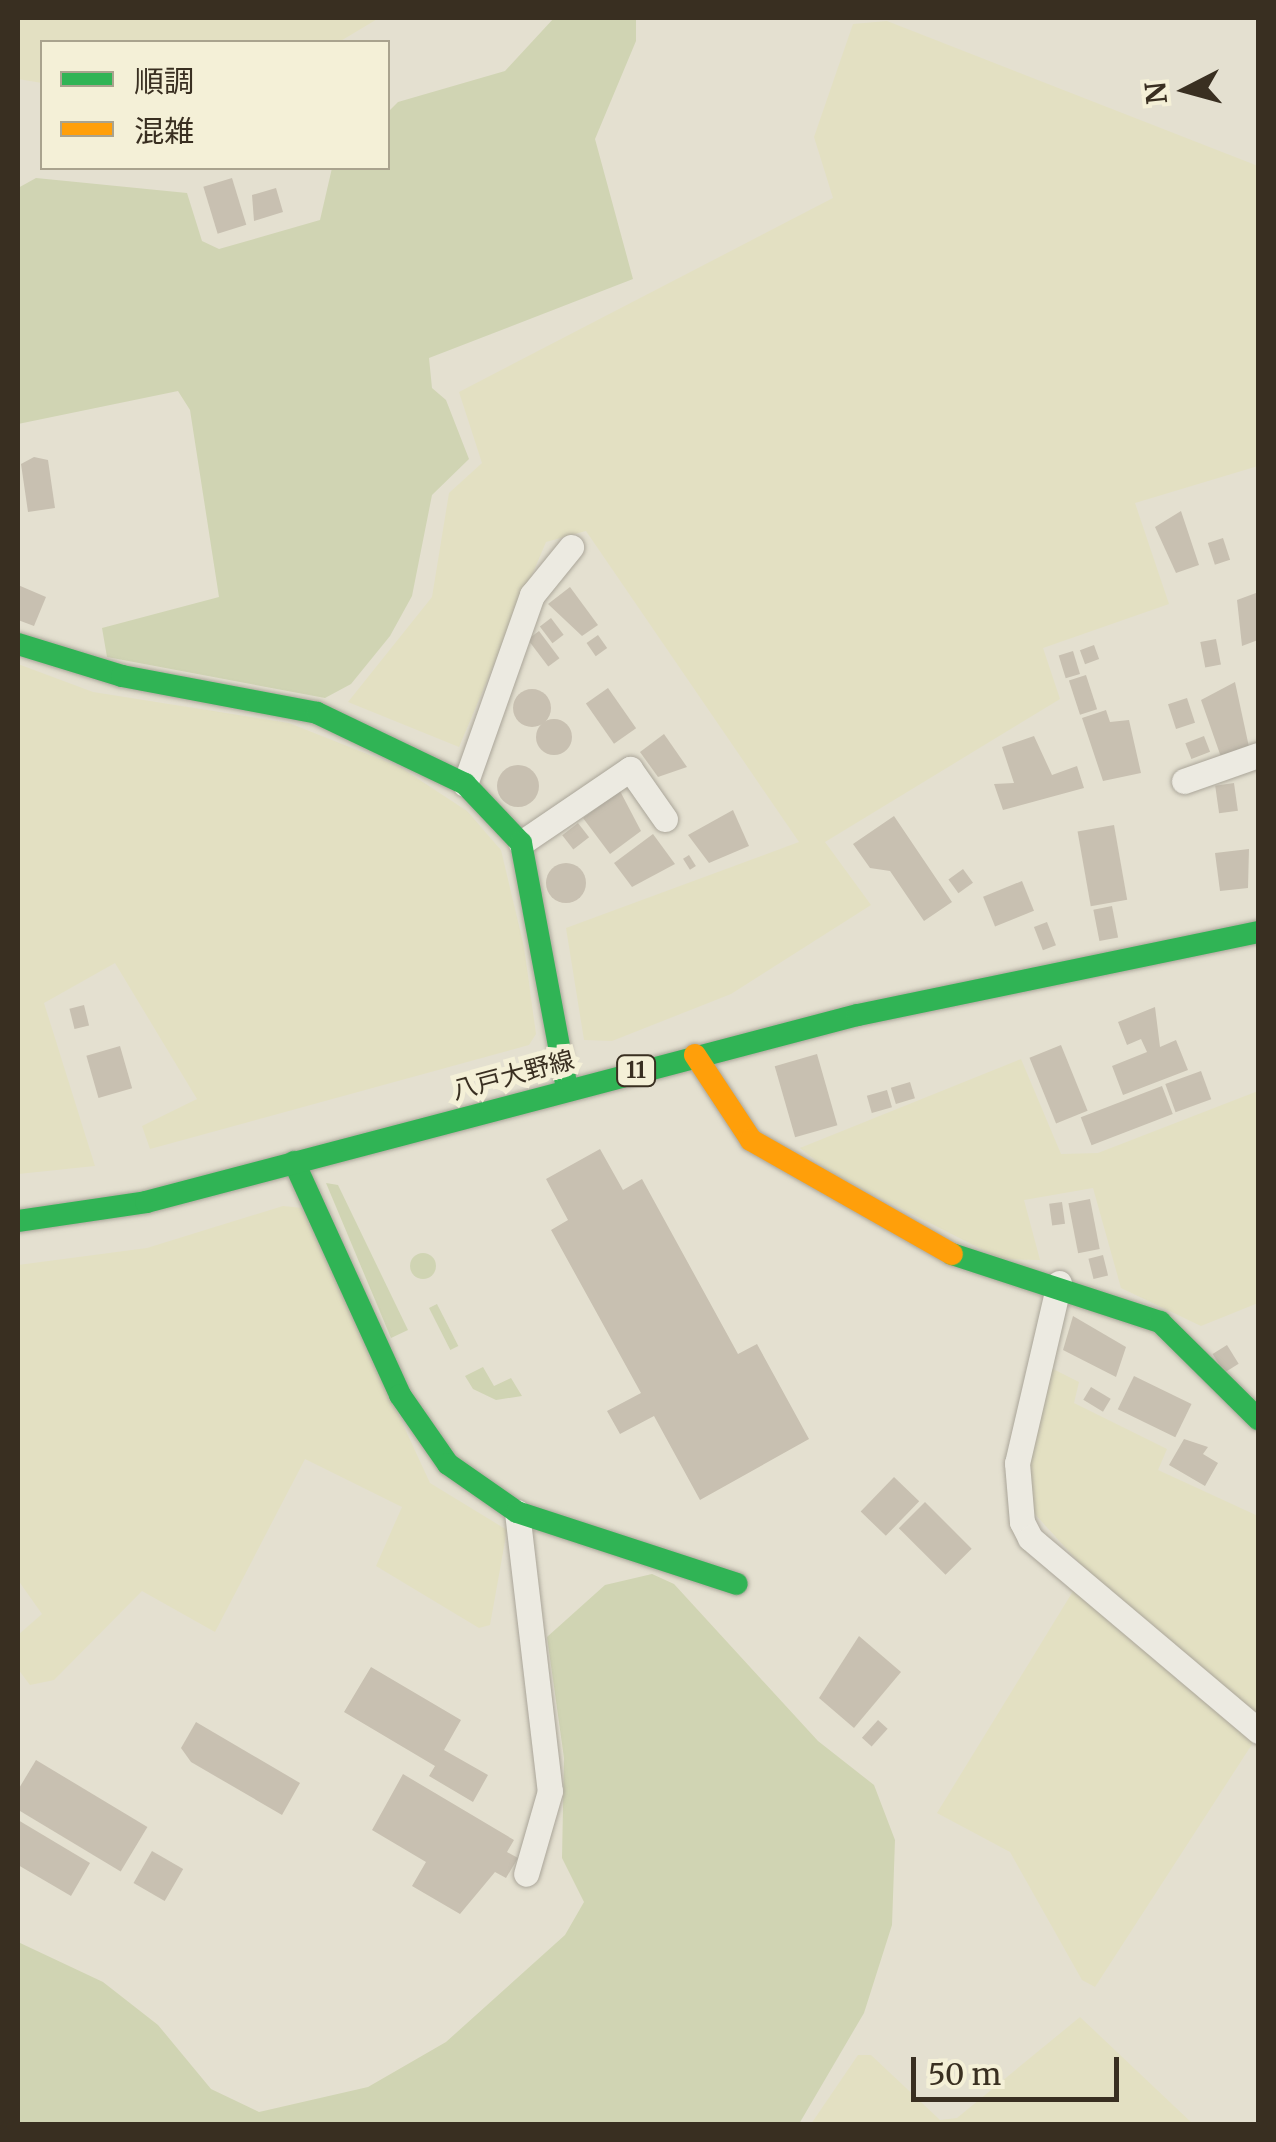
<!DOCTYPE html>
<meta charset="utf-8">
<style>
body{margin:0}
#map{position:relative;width:1276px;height:2142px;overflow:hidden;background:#e4e0d0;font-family:Merriweather,"Noto Sans JP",serif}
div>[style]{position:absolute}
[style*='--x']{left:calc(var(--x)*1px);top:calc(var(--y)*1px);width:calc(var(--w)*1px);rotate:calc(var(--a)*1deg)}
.farmland>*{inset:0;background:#e3e0c2}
.green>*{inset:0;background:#d0d4b3;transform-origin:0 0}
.round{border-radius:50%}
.building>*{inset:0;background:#c8c0b1;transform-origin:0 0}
.roads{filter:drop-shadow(0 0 2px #aaa599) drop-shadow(0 0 2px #aaa599)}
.street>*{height:25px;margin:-12.5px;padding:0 12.5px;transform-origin:12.5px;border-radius:12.5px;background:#eceae1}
.fast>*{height:22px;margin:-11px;padding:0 11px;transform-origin:11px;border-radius:11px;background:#30b455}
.slow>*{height:22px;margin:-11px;padding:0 11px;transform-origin:11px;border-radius:11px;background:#ff9f0a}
span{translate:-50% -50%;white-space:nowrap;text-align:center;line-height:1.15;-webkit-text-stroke:10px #f4f0d7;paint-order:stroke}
.shield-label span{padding:2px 8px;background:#f4f0d7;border:2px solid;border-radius:8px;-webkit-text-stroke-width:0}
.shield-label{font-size:22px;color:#392f21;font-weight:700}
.street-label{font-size:25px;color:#392f21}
.frame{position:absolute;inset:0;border:20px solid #392f21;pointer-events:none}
.legend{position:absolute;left:40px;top:40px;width:350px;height:130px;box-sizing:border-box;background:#f4f0d7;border:2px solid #a9a38e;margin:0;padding:12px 18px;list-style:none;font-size:30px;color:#392f21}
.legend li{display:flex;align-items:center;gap:20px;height:50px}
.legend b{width:50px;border:2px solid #a9a38e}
.north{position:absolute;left:1136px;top:40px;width:100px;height:100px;-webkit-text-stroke:8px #f4f0d7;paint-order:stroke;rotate:264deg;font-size:28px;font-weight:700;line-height:40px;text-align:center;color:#392f21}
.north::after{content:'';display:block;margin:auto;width:35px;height:45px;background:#392f21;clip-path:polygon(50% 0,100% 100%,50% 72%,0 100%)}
.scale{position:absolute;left:911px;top:2057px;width:208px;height:45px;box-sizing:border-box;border:5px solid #392f21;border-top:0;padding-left:12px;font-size:30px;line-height:35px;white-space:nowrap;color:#392f21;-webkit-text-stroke:8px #f4f0d7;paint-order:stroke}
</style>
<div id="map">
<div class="farmland">
<i style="clip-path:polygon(18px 18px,379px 18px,339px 42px,42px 42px,42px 83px,18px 79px)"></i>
<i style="clip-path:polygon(887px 21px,1258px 166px,1258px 466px,1135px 503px,1169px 604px,1043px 648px,1060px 699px,825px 842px,871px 905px,731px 994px,612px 1041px,584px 1040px,566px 928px,799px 842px,586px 531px,546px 542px,459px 747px,348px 702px,432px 597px,449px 493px,482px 463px,459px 392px,833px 198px,814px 137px,853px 24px)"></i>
<i style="clip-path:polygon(18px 664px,93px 692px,289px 723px,400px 767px,467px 811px,501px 850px,524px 947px,536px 1034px,529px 1045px,150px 1149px,142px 1126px,197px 1099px,115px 963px,44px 1003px,95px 1166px,18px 1174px)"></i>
<i style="clip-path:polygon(1021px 1059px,1061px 1154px,1098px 1153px,1258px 1091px,1258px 1303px,1201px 1326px,1121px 1288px,1093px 1188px,1024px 1200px,1040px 1260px,1001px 1259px,833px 1174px,800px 1148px)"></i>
<i style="clip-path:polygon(283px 1206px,303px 1208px,430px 1483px,507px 1530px,490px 1625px,479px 1628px,376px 1566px,402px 1507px,305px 1459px,215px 1632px,142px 1591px,54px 1680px,30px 1685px,18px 1669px,18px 1635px,42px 1614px,18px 1580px,18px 1265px,147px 1248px)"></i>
<i style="clip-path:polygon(1047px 1366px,1079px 1382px,1074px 1403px,1167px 1449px,1158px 1470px,1258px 1516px,1258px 1735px,1095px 1987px,1082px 1980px,1010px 1852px,937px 1813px,1086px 1570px,1032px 1511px,1028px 1469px)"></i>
<i style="clip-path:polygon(1080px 2017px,1193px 2124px,811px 2124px,858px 2055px,871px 2055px,940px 2120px,957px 2118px)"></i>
</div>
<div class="green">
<i style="clip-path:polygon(554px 18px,636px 18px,636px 41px,595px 139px,633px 279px,429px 358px,432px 388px,446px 400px,469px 459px,432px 495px,412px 596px,390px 636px,351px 684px,325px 698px,107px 657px,102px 628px,219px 597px,190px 410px,178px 391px,18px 424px,18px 188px,36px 178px,187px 193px,202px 241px,219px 249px,320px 220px,332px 168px,388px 168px,388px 112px,398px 102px,505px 71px)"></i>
<i style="clip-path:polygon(326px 1183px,338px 1185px,408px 1330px,391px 1338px)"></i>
<i class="round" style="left:410px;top:1253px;width:26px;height:26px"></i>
<i style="left:437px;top:1304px;width:47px;height:9px;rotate:63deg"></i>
<i style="clip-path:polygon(483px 1367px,494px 1386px,511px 1378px,522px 1396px,496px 1400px,473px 1389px,465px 1376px)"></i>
<i style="clip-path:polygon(652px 1574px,674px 1584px,818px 1741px,874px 1785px,895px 1840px,892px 1925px,864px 2013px,799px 2124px,18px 2124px,18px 1942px,103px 1982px,158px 2025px,211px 2089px,259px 2112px,368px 2087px,446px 2042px,565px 1935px,584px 1902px,562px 1858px,564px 1758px,547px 1637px,605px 1585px)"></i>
</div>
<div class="building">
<i style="left:232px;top:178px;width:49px;height:30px;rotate:73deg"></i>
<i style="clip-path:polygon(276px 188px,283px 212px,254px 221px,252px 195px)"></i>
<i style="clip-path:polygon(34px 457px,48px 460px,55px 508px,28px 512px,21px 464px)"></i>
<i style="clip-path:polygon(1181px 511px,1199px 565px,1176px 573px,1155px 527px)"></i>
<i style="left:1223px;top:538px;width:23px;height:16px;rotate:72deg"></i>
<i style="clip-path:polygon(18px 585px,46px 597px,34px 626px,18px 620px)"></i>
<i style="clip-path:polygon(570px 587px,598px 625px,582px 636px,548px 604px)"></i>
<i style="clip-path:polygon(1256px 593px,1258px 640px,1242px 646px,1237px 600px)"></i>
<i style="left:551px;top:618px;width:21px;height:14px;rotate:53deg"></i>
<i style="left:539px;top:631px;width:34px;height:14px;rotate:53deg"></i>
<i style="left:598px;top:635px;width:16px;height:14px;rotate:55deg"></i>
<i style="left:1216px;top:639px;width:26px;height:16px;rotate:79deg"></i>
<i style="left:1094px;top:645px;width:15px;height:15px;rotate:70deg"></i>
<i style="left:1073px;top:651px;width:24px;height:15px;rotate:73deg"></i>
<i style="left:1086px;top:675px;width:36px;height:18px;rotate:72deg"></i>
<i style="clip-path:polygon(1235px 682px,1249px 747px,1221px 757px,1201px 700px)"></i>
<i style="left:608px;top:688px;width:49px;height:27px;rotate:55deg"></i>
<i class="round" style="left:513px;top:689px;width:38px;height:38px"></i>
<i style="left:1187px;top:698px;width:26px;height:20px;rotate:72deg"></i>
<i style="clip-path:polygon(1106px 710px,1110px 722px,1129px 720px,1141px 773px,1103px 781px,1082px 718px)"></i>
<i class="round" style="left:536px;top:719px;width:36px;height:36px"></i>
<i style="clip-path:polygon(664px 734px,687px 767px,658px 777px,640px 752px)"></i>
<i style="clip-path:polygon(1034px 736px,1052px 775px,1077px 766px,1084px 788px,1003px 810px,994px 784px,1014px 783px,1002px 747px)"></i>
<i style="left:1204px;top:736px;width:17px;height:20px;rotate:69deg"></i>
<i class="round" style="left:497px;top:765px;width:42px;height:42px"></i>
<i style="left:1234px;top:783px;width:28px;height:19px;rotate:82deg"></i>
<i style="clip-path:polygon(620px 791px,641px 831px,610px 854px,583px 818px)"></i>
<i style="clip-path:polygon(733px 810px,749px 846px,709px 863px,688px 835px)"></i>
<i style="clip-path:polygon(894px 816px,952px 902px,924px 921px,890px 871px,870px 868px,853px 844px)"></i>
<i style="left:578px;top:823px;width:18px;height:20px;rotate:52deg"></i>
<i style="left:1114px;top:825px;width:76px;height:37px;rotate:80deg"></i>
<i style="clip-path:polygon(653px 834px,675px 864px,632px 887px,614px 863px)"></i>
<i style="clip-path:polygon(1249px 849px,1248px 888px,1220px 891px,1215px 853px)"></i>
<i style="left:689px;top:855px;width:13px;height:7px;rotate:58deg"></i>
<i class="round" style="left:546px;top:863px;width:40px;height:40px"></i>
<i style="left:963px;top:869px;width:17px;height:18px;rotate:54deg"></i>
<i style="left:1022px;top:881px;width:32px;height:42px;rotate:68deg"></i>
<i style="left:1112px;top:906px;width:32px;height:19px;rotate:79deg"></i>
<i style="left:1047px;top:922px;width:25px;height:14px;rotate:69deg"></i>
<i style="left:84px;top:1005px;width:21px;height:15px;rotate:76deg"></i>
<i style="clip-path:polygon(1155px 1007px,1160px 1047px,1176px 1040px,1188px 1070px,1123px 1095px,1112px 1066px,1147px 1052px,1141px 1039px,1127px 1045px,1118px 1022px)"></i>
<i style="left:1061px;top:1045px;width:71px;height:34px;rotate:68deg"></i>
<i style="left:120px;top:1046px;width:44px;height:35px;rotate:74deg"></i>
<i style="left:817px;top:1054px;width:74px;height:44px;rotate:74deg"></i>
<i style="left:1201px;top:1071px;width:30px;height:38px;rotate:70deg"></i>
<i style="left:910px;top:1082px;width:17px;height:20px;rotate:73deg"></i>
<i style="left:1162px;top:1086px;width:30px;height:87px;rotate:69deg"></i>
<i style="left:887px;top:1090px;width:18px;height:21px;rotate:74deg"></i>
<i style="clip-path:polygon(600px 1149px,623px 1190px,642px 1179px,738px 1354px,757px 1344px,809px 1439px,700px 1500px,654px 1416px,620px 1434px,607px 1411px,641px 1393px,551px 1230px,568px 1220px,546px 1179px)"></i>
<i style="left:1090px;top:1199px;width:51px;height:22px;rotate:79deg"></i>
<i style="left:1062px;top:1202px;width:22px;height:13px;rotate:82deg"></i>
<i style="left:1103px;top:1255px;width:21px;height:15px;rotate:76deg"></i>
<i style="clip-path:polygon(1073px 1316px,1126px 1347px,1116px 1377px,1063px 1350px)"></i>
<i style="left:1227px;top:1345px;width:22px;height:17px;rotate:58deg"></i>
<i style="left:1134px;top:1376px;width:64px;height:37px;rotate:26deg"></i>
<i style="left:1091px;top:1387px;width:23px;height:15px;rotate:31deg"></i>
<i style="clip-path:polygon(1184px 1439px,1208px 1447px,1203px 1454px,1218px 1463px,1205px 1486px,1169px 1465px)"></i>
<i style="left:894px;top:1477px;width:35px;height:48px;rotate:44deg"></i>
<i style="left:925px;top:1502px;width:66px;height:37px;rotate:45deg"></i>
<i style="clip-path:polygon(859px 1636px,901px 1672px,854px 1728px,819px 1698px)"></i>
<i style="clip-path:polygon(371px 1667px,461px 1720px,444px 1750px,488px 1775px,473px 1802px,429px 1776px,435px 1766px,344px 1712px)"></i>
<i style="left:878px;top:1720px;width:13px;height:24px;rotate:42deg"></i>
<i style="clip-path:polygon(196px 1722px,300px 1783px,282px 1815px,191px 1762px,181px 1748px)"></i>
<i style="left:36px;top:1760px;width:130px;height:52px;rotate:31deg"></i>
<i style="clip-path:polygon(403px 1774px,514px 1840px,507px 1852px,518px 1858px,506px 1878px,495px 1872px,460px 1914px,412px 1886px,426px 1862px,372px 1830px)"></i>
<i style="clip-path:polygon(18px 1820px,90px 1863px,71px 1896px,18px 1865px)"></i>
<i style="left:152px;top:1851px;width:36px;height:37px;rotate:30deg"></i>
</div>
<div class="roads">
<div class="street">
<i style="--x:1184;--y:781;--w:78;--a:-19.4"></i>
<i style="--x:465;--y:784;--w:201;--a:-70.5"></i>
<i style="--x:532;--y:595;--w:62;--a:-50.9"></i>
<i style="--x:521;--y:843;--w:132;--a:-34.2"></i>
<i style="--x:630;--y:769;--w:61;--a:55"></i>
<i style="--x:1059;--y:1283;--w:185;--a:103.1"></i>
<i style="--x:1017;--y:1463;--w:59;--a:85.2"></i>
<i style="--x:1022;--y:1522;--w:18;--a:63"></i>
<i style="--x:1030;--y:1538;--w:299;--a:40.2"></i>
<i style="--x:517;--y:1512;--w:281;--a:83.3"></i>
<i style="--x:550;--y:1791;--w:86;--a:106.1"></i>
</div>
<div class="fast">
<i style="--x:18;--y:644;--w:109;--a:17.1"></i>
<i style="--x:122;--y:676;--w:198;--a:10.7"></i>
<i style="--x:317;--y:713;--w:164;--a:25.6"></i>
<i style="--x:465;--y:784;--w:81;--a:46.5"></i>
<i style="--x:521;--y:843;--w:249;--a:79.4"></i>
<i style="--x:294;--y:1162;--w:256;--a:65.5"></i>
<i style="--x:400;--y:1395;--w:84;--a:55.2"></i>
<i style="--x:448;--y:1464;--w:84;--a:34.8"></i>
<i style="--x:517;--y:1512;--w:231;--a:18.1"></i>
<i style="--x:18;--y:1221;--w:129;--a:-8.4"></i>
<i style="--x:146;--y:1202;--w:736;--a:-14.72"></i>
<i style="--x:858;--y:1015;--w:409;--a:-11.7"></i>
<i style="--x:952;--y:1254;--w:219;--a:18.1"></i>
<i style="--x:1160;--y:1322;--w:138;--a:44.7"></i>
</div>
<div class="slow">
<i style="--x:695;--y:1055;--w:102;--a:56.6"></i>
<i style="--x:751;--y:1140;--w:231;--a:29.6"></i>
</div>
</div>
<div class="shield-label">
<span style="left:636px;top:1071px">11</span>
</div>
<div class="street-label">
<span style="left:513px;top:1075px;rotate:-15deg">八戸大野線</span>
</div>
<div class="frame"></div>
<ul class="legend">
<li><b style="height:12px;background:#30b455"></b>順調</li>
<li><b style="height:12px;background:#ff9f0a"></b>混雑</li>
</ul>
<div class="north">N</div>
<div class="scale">50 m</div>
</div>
